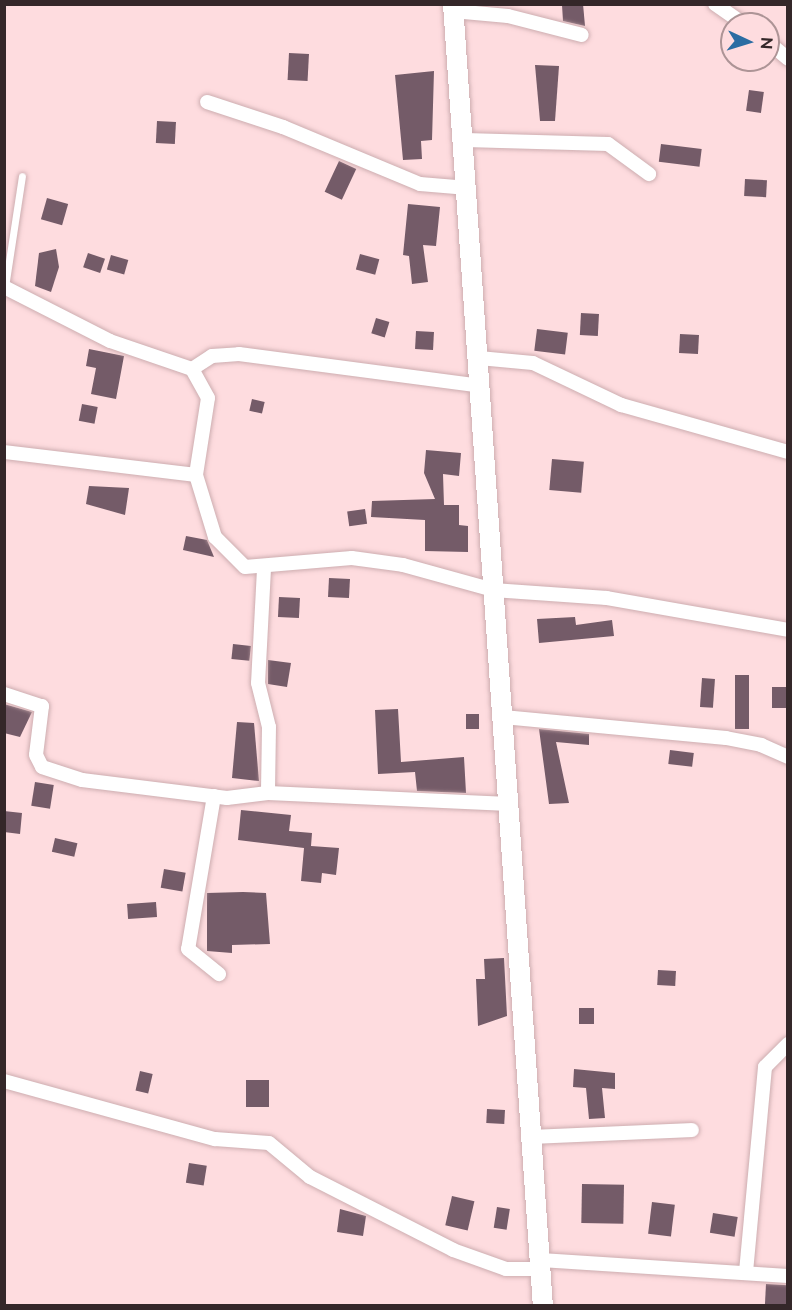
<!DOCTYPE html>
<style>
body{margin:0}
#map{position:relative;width:792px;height:1310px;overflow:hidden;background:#fedcdf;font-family:Raleway,sans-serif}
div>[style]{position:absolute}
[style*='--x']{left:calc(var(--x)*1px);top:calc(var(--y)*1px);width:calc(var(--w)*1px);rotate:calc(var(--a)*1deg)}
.building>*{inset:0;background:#745b68;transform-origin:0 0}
.roads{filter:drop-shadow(0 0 2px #cdadb0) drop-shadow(0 0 2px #cdadb0)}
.lane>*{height:7px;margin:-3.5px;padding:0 3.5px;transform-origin:3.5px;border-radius:3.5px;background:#fff}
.street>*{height:14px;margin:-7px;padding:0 7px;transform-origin:7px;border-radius:7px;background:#fff}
.secondary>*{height:20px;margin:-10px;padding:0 10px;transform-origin:10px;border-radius:10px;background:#fff}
span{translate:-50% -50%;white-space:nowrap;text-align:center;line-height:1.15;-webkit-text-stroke:6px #fedcdf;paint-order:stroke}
.frame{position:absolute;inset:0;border:6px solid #342729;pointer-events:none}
.north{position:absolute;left:720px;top:12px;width:60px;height:60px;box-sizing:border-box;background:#fedcdf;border:2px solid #ad9496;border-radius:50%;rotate:94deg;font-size:16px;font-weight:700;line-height:24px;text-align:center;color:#342729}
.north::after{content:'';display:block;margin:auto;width:21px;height:27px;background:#2b6da3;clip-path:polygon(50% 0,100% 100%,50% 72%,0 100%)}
</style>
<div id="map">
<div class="building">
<i style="clip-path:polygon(573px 4px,583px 4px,585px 26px,563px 21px,562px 5px)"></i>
<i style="left:289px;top:53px;width:20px;height:27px;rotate:3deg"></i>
<i style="clip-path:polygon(535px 65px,559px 66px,555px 121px,540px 121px)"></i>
<i style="clip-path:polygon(434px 71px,432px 140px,421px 141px,422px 159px,403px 160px,395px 75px)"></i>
<i style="left:749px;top:90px;width:15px;height:21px;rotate:8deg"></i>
<i style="left:157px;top:121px;width:19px;height:22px;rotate:3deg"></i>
<i style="left:661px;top:144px;width:41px;height:18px;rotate:7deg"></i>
<i style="left:339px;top:161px;width:19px;height:34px;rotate:25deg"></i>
<i style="left:745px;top:179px;width:22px;height:17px;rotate:3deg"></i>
<i style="left:47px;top:198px;width:22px;height:22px;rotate:16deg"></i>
<i style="clip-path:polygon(408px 204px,440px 207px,436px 246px,423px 245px,428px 282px,412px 284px,409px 256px,403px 255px)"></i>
<i style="clip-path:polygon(56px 249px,59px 267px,51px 292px,35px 286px,39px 253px)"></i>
<i style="left:88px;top:253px;width:18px;height:15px;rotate:19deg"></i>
<i style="left:360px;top:254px;width:20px;height:16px;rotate:15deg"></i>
<i style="left:111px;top:255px;width:18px;height:15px;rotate:16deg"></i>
<i style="left:581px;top:313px;width:18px;height:22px;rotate:3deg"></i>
<i style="left:376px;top:318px;width:14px;height:16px;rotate:17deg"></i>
<i style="left:537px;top:329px;width:31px;height:22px;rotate:7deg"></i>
<i style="left:416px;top:331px;width:18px;height:18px;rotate:3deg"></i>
<i style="left:680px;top:334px;width:19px;height:19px;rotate:3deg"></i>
<i style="clip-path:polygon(89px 349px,124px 356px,116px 399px,91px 394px,96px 368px,86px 366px)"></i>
<i style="left:252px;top:399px;width:13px;height:12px;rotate:13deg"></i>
<i style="left:82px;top:404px;width:16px;height:17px;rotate:11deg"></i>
<i style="clip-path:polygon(426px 450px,461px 453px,459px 476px,443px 474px,444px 505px,459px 505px,459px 525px,468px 526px,468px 552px,425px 551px,425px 520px,371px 517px,372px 501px,435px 499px,424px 473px)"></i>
<i style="left:552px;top:459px;width:32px;height:31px;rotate:5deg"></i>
<i style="clip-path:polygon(89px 486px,129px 488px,125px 515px,86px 504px)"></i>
<i style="left:365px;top:509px;width:15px;height:18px;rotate:82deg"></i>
<i style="clip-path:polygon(186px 536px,207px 540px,214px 557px,183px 550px)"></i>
<i style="left:329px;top:578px;width:21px;height:19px;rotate:3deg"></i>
<i style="left:279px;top:597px;width:21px;height:20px;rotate:3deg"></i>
<i style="clip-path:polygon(575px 617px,576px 625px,612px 620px,614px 636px,539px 643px,537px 619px)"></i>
<i style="left:233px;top:644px;width:18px;height:15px;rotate:6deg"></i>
<i style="clip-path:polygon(268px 660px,291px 663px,287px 687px,268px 684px)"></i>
<i style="left:735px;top:675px;width:14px;height:54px"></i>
<i style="left:702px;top:678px;width:13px;height:29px;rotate:4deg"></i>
<i style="left:772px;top:687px;width:16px;height:21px"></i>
<i style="clip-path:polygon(4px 704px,32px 712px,20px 737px,4px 733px)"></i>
<i style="clip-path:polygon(398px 709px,401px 762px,464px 757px,466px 793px,417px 791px,415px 772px,378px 774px,375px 710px)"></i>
<i style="left:479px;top:714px;width:15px;height:13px;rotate:90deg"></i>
<i style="clip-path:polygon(237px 722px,254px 723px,259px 781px,232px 778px)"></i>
<i style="clip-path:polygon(539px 729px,589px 734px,589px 745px,556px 742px,569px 803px,549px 804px)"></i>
<i style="left:670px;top:750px;width:24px;height:14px;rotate:7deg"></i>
<i style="left:35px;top:782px;width:19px;height:24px;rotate:9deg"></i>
<i style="clip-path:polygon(241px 810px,291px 815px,289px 831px,312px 833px,311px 846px,339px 848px,336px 875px,322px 873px,321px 883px,301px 881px,304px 848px,238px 840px)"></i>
<i style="clip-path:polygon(4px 811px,22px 813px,20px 834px,4px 832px)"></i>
<i style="left:55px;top:838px;width:23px;height:14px;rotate:13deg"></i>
<i style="left:164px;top:869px;width:22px;height:19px;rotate:10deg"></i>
<i style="clip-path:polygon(243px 892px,266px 893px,270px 944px,232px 945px,232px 953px,207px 951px,207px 893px)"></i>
<i style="left:156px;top:902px;width:15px;height:29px;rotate:86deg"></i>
<i style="clip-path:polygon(504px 958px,507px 1016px,478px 1026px,476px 979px,485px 979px,484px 959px)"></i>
<i style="left:658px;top:970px;width:18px;height:15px;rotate:3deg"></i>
<i style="left:594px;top:1008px;width:16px;height:15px;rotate:90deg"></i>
<i style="clip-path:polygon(574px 1069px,615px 1073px,615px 1089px,602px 1088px,605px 1118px,589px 1119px,586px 1088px,573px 1087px)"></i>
<i style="left:140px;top:1071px;width:13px;height:20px;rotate:13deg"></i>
<i style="left:246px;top:1080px;width:23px;height:27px"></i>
<i style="left:487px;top:1109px;width:18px;height:14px;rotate:3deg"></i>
<i style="left:189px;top:1163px;width:18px;height:20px;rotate:9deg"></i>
<i style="left:582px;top:1184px;width:42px;height:39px;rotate:1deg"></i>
<i style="left:452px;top:1196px;width:23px;height:30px;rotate:13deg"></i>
<i style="left:652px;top:1202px;width:23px;height:32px;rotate:7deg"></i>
<i style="left:497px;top:1207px;width:13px;height:21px;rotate:9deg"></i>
<i style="clip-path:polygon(340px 1209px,366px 1216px,363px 1236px,337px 1232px)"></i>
<i style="left:713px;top:1213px;width:25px;height:20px;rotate:9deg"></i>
<i style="left:766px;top:1284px;width:22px;height:20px;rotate:3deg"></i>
</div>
<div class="roads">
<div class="lane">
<i style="--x:5;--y:287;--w:112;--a:-81.3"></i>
</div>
<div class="street">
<i style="--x:715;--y:4;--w:35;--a:35"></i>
<i style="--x:453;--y:11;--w:55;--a:5.2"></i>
<i style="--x:508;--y:16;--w:76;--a:14.4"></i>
<i style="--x:768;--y:42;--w:26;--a:40"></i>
<i style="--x:207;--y:102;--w:80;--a:18.2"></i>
<i style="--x:283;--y:127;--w:148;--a:22.6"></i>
<i style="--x:420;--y:184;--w:48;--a:4.8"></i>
<i style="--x:465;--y:140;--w:143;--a:1.6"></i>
<i style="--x:608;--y:144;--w:51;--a:36.2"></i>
<i style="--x:4;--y:287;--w:119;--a:27"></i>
<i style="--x:110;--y:341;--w:87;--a:18.9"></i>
<i style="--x:192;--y:369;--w:33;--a:61"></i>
<i style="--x:208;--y:398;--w:78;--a:98.9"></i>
<i style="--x:479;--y:358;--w:54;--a:5.3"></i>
<i style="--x:533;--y:363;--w:98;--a:25.5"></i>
<i style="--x:621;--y:405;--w:173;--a:15.7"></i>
<i style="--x:192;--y:369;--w:24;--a:-33"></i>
<i style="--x:212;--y:356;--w:27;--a:-4"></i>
<i style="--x:239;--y:354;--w:244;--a:7.5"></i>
<i style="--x:4;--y:452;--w:193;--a:6.8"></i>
<i style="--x:196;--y:475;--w:65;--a:73"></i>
<i style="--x:215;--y:537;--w:42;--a:45"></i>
<i style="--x:245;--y:567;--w:107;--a:-4.8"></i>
<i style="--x:352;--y:558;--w:51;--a:7.8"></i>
<i style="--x:403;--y:565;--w:93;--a:15.5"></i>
<i style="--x:493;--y:590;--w:114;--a:4"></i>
<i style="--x:607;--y:598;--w:184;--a:10"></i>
<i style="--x:264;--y:569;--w:114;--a:93"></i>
<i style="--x:258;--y:683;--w:45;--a:76"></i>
<i style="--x:269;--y:727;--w:66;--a:90.9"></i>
<i style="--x:4;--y:694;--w:40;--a:18"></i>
<i style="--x:42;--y:706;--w:49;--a:97"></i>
<i style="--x:36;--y:755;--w:13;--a:63"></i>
<i style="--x:42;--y:767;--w:42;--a:18"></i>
<i style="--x:82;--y:780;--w:146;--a:7.1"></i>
<i style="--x:227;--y:798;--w:41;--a:-7"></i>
<i style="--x:268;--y:793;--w:241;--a:2.6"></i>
<i style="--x:503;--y:717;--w:224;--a:5.4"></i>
<i style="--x:726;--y:738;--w:36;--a:11"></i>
<i style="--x:761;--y:745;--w:30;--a:24"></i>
<i style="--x:214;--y:796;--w:155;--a:99.6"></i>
<i style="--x:188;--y:949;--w:40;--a:39"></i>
<i style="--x:4;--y:1081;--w:219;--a:15.4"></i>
<i style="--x:215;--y:1139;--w:54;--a:4.2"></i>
<i style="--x:269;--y:1143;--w:53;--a:39.7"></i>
<i style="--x:310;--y:1177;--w:161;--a:27"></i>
<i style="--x:453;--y:1250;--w:56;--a:19.7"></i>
<i style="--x:506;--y:1269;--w:35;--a:0"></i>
<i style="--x:532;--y:1137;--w:160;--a:-2.5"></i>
<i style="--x:540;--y:1260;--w:249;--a:3.7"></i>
<i style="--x:746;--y:1272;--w:206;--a:-84.7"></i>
<i style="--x:765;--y:1067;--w:33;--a:-45"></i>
</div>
<div class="secondary">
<i style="--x:453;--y:4;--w:1305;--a:86.05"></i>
</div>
</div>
<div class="frame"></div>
<div class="north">N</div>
</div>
